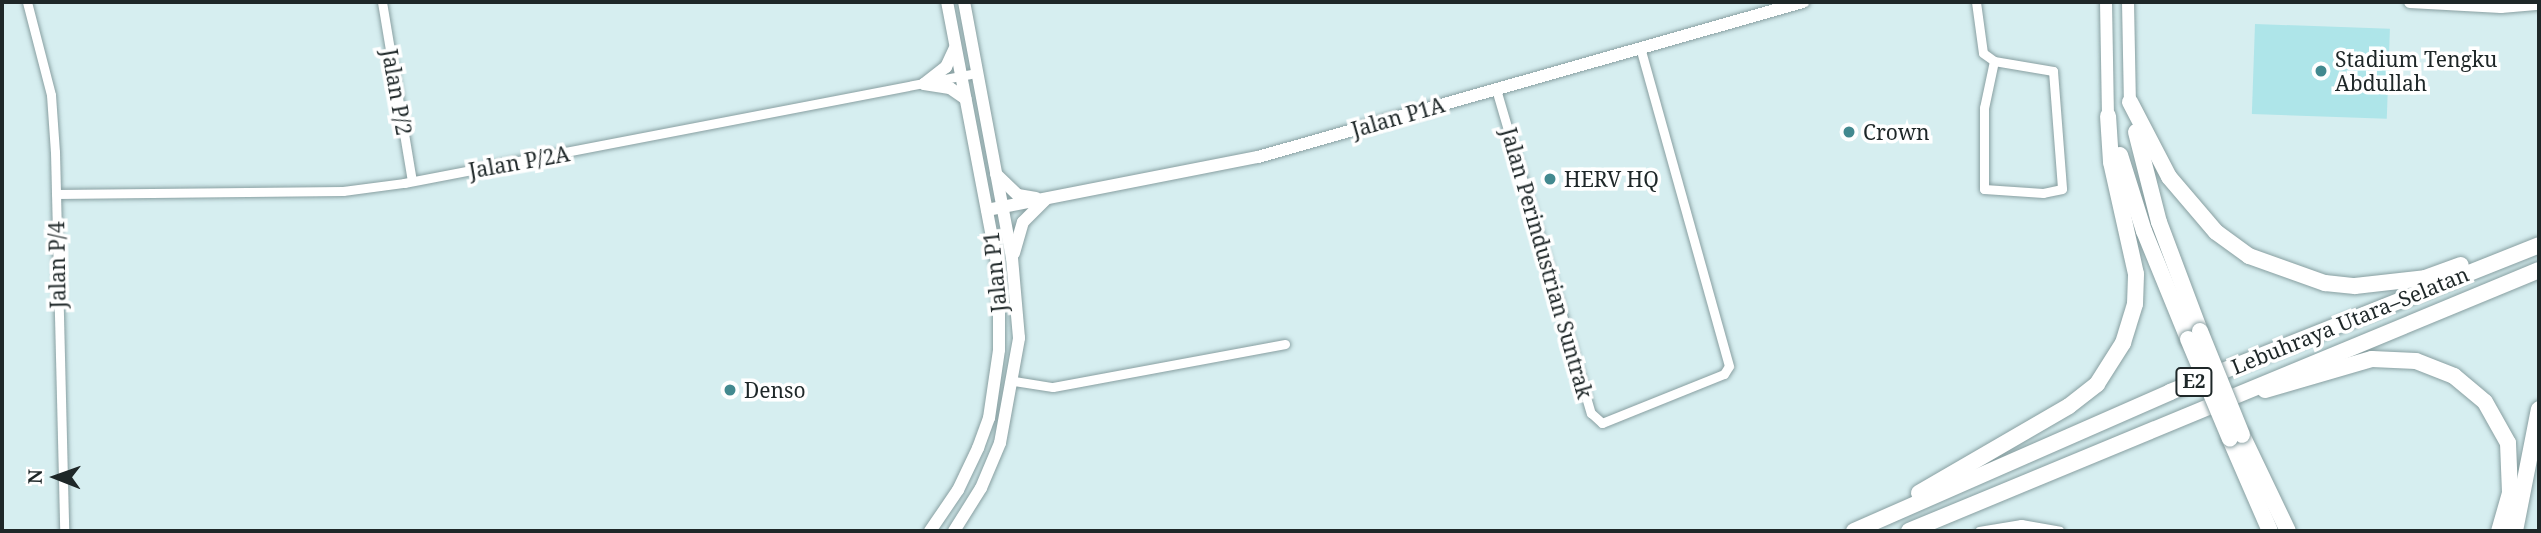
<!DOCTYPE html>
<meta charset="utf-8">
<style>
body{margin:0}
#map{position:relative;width:2541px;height:533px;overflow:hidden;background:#d6eef0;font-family:"Noto Serif",serif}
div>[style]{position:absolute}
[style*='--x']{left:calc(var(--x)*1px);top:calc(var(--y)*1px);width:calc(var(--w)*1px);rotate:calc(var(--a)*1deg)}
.green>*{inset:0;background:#aee5e9;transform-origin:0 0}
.roads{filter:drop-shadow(0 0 2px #889fa1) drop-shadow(0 0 2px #889fa1)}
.minor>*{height:9px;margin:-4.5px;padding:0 4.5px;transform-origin:4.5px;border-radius:4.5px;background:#fff}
.secondary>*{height:12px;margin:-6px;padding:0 6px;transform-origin:6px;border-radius:6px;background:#fff}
.motorway>*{height:16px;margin:-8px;padding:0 8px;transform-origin:8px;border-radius:8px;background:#fff}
.bridges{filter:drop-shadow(0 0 2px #889fa1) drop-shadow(0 0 2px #889fa1)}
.motorway-bridge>*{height:16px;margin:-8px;padding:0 8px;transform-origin:8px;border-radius:8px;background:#fff}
.dots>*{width:19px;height:19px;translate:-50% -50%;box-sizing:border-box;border:4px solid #fff;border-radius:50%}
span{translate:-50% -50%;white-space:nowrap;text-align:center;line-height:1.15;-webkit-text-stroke:7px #fff;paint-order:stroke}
.shield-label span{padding:2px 5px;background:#fff;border:2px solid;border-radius:5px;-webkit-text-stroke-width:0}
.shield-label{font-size:19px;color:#1e2728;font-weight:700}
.poi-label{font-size:21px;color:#1e2728}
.left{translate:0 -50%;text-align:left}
.street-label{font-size:21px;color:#1e2728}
.frame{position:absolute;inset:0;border:4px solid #1e2728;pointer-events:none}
.north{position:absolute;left:21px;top:442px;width:70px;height:70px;-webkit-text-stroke:5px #fff;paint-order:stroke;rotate:271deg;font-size:19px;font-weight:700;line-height:28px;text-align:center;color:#1e2728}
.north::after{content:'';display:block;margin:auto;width:24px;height:32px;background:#1e2728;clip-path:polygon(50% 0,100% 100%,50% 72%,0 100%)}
</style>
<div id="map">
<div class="green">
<i style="left:2255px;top:24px;width:135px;height:90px;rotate:2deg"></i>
</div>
<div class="roads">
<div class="minor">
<i style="--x:27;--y:2;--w:96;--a:75.5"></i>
<i style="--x:51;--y:95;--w:57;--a:86"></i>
<i style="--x:55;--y:152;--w:379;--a:88.6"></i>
<i style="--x:382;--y:2;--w:181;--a:80.5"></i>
<i style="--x:1976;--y:2;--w:51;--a:82.2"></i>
<i style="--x:1983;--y:53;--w:14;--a:36"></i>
<i style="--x:1994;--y:61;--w:60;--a:9.6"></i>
<i style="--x:2053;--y:71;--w:118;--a:85.6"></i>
<i style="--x:2062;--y:189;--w:19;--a:168"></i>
<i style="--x:2043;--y:193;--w:59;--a:-176.1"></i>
<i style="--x:1984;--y:189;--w:81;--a:-90"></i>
<i style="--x:1984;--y:108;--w:48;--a:-78"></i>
<i style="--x:1496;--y:89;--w:338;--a:73.7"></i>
<i style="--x:1591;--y:413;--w:15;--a:42"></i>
<i style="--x:1602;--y:423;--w:131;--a:-21.9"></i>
<i style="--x:1724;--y:374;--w:9;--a:-58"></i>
<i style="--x:1729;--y:366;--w:330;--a:-105.6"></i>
<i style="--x:56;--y:194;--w:287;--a:-0.6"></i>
<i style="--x:343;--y:191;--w:62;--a:-7.5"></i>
<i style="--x:404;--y:183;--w:582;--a:-10.89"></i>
<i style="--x:1014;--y:381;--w:39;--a:9"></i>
<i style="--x:1053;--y:387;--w:236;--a:-10.5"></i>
<i style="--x:1979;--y:531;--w:43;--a:-9.5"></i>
<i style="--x:2021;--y:524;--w:39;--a:10"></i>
</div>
<div class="secondary">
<i style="--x:2106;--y:2;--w:114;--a:89"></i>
<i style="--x:2128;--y:2;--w:100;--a:88.9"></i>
<i style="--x:2410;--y:2;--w:91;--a:3.1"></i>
<i style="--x:2501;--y:7;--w:38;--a:-5"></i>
<i style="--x:924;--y:84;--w:28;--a:-38"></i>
<i style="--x:946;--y:67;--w:21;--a:-65"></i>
<i style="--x:924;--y:84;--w:26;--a:9"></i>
<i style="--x:950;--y:88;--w:19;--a:35"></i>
<i style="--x:996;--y:174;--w:30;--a:44"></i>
<i style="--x:1018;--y:195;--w:18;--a:9"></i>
<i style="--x:987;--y:210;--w:276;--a:-11.1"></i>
<i style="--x:1258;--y:157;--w:567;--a:-15.88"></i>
<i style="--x:1014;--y:253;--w:32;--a:-74"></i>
<i style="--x:1023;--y:222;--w:33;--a:-45"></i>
<i style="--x:930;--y:531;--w:50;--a:-55.7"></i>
<i style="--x:958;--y:490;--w:47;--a:-64.5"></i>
<i style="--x:978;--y:448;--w:32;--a:-70"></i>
<i style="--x:989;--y:418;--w:69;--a:-81.6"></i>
<i style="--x:999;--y:350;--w:76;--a:-90"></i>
<i style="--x:999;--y:274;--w:277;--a:-100.8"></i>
<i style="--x:954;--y:531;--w:51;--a:-57.9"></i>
<i style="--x:981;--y:488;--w:49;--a:-67.1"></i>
<i style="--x:1000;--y:443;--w:107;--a:-79.7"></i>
<i style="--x:1019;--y:338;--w:80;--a:-95"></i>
<i style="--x:1012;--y:258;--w:260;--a:-100.6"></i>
</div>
<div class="motorway">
<i style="--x:2130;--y:102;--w:85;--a:62.5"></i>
<i style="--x:2169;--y:177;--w:72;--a:49.5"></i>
<i style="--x:2216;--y:232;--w:41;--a:36"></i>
<i style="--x:2249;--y:256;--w:81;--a:19.6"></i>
<i style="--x:2325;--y:283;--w:30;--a:6"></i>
<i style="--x:2355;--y:286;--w:70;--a:-6.5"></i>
<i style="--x:2425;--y:278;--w:38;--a:-20"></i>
<i style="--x:2136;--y:132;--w:93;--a:75.7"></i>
<i style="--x:2159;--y:222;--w:116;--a:69.4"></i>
<i style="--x:2120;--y:155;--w:80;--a:72.5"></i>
<i style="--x:2144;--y:231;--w:117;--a:67.8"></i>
<i style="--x:2265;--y:390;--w:111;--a:-16.2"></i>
<i style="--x:2372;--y:359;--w:44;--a:2.6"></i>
<i style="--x:2416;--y:361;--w:41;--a:21.5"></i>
<i style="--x:2454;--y:376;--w:40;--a:40"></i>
<i style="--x:2485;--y:402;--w:47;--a:60.7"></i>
<i style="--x:2508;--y:443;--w:50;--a:87.7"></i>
<i style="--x:2510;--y:493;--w:40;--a:106"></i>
<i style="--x:2242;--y:435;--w:106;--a:64.4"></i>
<i style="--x:2230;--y:439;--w:100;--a:66.5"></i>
<i style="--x:1919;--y:493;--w:173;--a:-30.1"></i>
<i style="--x:2069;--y:406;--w:36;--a:-38"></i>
<i style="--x:2097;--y:384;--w:49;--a:-57.6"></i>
<i style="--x:2123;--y:343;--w:41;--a:-72.9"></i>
<i style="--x:2135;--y:304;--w:30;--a:-88"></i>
<i style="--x:2136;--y:274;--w:115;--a:-102.6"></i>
<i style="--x:2111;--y:162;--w:46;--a:-93.7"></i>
<i style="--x:1854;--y:531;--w:345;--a:-23.7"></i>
<i style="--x:2170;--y:392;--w:397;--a:-21.7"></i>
<i style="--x:1909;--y:531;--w:682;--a:-22.5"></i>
<i style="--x:2515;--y:531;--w:124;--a:-78.9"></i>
</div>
</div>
<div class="bridges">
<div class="motorway-bridge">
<i style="--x:2200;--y:331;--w:112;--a:68"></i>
<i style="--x:2188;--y:339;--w:108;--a:67.2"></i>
</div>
</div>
<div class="dots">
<i style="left:2321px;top:71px;background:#42898f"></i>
<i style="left:1849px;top:132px;background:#42898f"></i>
<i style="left:1550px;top:179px;background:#42898f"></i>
<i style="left:730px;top:390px;background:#42898f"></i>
</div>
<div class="shield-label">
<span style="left:2194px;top:382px">E2</span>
</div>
<div class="poi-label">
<span class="left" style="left:2335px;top:71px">Stadium Tengku<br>Abdullah</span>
<span class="left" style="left:1863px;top:132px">Crown</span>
<span class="left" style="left:1564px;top:179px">HERV HQ</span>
<span class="left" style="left:744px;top:390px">Denso</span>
</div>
<div class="street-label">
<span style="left:397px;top:92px;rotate:80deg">Jalan P/2</span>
<span style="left:1398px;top:117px;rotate:-16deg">Jalan P1A</span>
<span style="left:519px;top:162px;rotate:-10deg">Jalan P/2A</span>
<span style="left:1547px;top:263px;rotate:74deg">Jalan Perindustrian Suntrak</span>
<span style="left:57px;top:265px;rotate:-91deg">Jalan P/4</span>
<span style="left:995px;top:272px;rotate:-96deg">Jalan P1</span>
<span style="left:2350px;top:320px;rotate:-22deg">Lebuhraya Utara–Selatan</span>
</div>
<div class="frame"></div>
<div class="north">N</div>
</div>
